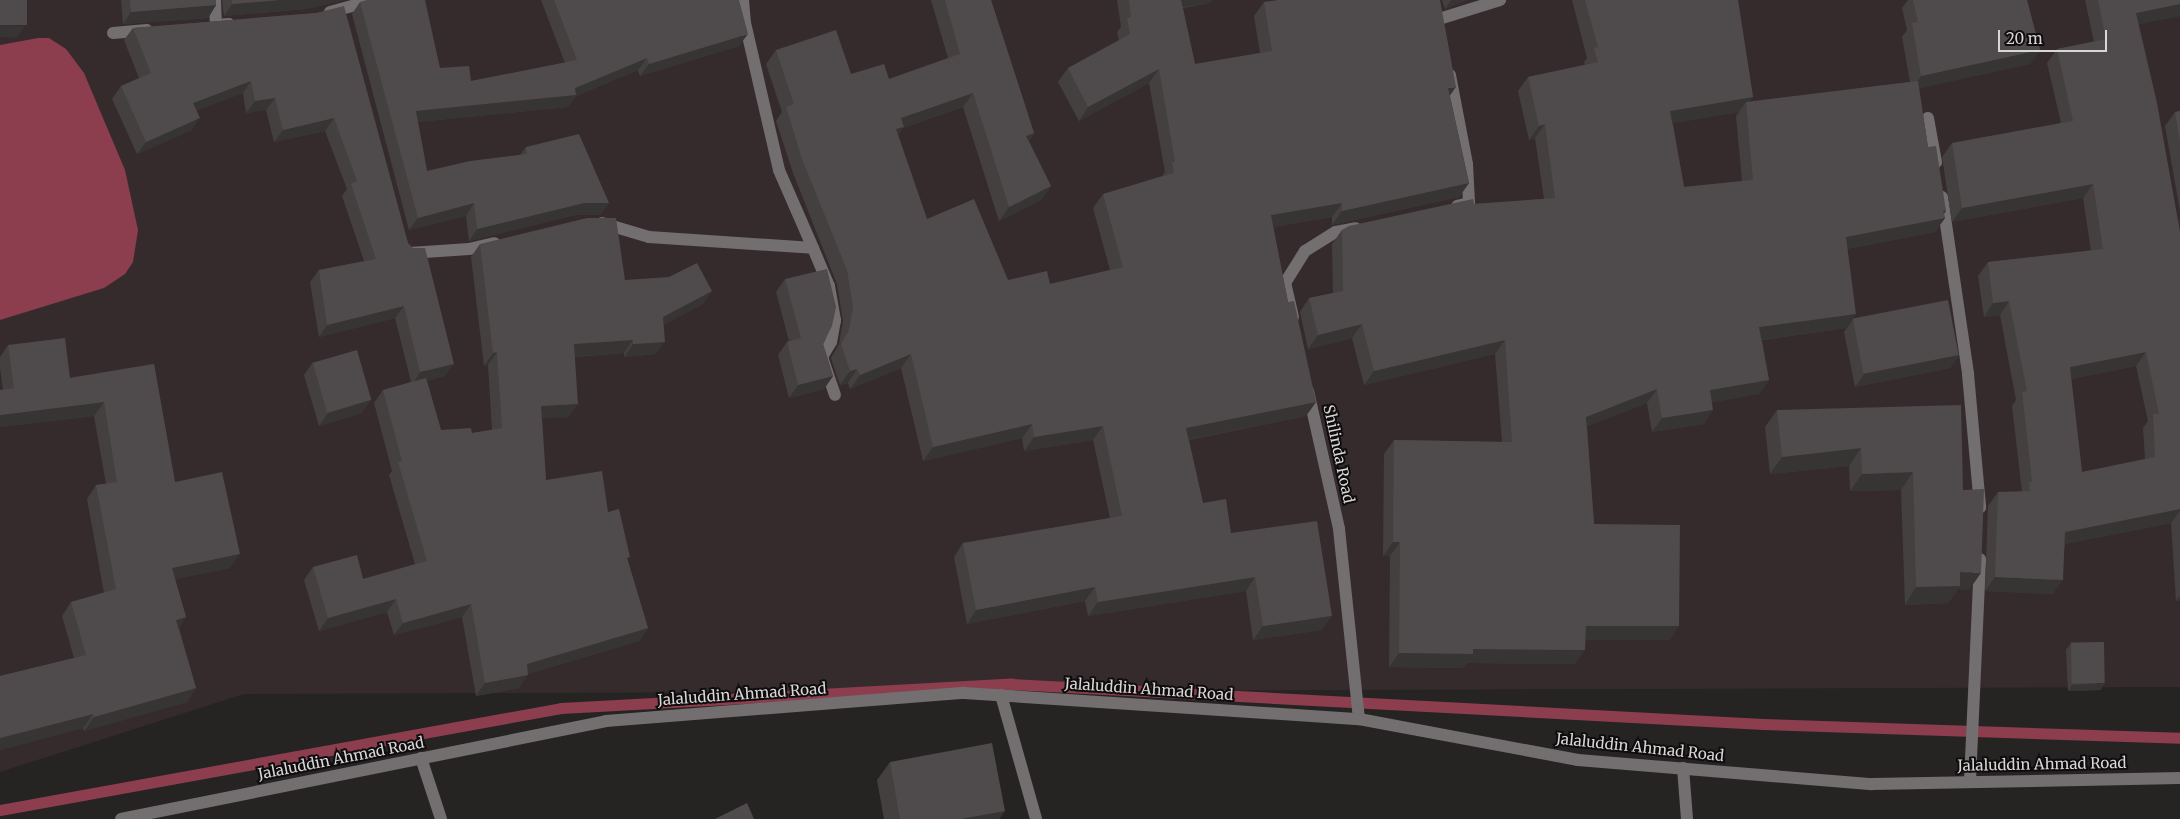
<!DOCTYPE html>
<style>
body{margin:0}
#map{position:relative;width:2180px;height:819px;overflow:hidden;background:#262323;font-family:Merriweather,serif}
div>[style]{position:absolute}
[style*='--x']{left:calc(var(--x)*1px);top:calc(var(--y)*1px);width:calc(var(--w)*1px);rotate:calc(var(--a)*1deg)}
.built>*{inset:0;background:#352b2c}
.water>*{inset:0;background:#8c3d4e}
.stream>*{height:11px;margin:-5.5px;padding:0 5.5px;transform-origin:5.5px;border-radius:5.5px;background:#8c3d4e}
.minor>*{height:12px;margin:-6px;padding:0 6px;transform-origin:6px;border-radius:6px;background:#736e6f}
.tertiary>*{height:12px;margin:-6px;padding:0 6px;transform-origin:6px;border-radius:6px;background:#736e6f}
.wall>*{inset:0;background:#444040}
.shaded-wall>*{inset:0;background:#373434}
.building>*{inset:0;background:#4f4a4b;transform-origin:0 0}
span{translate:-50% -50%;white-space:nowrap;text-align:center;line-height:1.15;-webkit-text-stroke:4px #0e0c0d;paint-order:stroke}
.street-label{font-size:15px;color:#d9d6d7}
.scale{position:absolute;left:1998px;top:30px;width:109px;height:22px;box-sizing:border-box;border:2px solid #d9d6d7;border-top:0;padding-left:6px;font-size:15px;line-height:18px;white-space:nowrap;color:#d9d6d7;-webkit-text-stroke:4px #0e0c0d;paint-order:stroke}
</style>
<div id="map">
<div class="built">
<i style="clip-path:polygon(0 0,2180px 0,2180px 687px,244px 694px,0 772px)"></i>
</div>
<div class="water">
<i style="clip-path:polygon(38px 38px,49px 38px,66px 49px,84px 73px,125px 170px,138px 230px,133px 262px,125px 274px,104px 288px,0 320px,0 45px)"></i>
</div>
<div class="stream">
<i style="--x:0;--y:810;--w:570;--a:-10.3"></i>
<i style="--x:561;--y:708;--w:451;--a:-3.1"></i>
<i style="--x:1011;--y:684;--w:753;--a:3.04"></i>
<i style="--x:1763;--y:724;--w:417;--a:1.9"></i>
</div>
<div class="minor">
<i style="--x:215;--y:0;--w:25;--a:88"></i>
<i style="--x:216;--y:25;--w:13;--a:-4"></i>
<i style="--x:330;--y:12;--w:46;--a:-15.3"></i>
<i style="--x:1439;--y:19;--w:64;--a:-17.3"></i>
<i style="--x:113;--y:33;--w:34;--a:-5"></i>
<i style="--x:1450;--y:75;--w:91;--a:79.2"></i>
<i style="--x:1467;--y:164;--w:39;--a:87"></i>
<i style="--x:1469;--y:203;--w:12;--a:166"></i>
<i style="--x:1928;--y:118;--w:45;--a:79.7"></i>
<i style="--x:1942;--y:197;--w:179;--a:81.6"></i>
<i style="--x:1968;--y:374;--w:134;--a:84.8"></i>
<i style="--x:602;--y:223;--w:49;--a:16.6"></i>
<i style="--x:649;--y:237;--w:164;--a:3.8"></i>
<i style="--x:813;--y:248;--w:85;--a:-113.6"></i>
<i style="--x:779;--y:170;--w:151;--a:-103"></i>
<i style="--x:745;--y:23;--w:23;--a:-95"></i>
<i style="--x:813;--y:248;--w:41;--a:67.2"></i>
<i style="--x:829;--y:286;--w:35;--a:80"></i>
<i style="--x:835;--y:320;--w:22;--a:100"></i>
<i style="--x:831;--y:342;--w:17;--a:121"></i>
<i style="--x:822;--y:357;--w:40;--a:71.1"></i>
<i style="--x:410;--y:253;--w:59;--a:-3.9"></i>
<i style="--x:469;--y:249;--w:26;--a:-13"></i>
<i style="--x:1293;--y:317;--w:35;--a:-103"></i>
<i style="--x:1285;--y:283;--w:38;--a:-58"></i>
<i style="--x:1305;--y:251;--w:36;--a:-32"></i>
<i style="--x:1336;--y:232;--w:20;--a:-11"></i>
<i style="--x:1308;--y:391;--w:141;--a:77.3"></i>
<i style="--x:1339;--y:529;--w:191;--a:84"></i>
<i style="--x:1001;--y:695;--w:129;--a:74.2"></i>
<i style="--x:421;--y:758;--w:64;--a:71.8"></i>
<i style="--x:1683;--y:768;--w:51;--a:85.5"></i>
<i style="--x:1970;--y:781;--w:222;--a:-87.4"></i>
</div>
<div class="tertiary">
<i style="--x:121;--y:819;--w:495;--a:-11.4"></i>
<i style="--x:606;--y:721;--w:359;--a:-4.5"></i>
<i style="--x:964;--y:693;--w:396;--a:3.8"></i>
<i style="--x:1359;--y:719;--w:223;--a:10.6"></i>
<i style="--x:1578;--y:760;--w:295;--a:4.7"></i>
<i style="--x:1872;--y:784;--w:308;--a:-1.1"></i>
</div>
<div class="wall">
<i style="clip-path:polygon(121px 0,216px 0,216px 5px,208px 18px,123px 24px)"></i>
<i style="clip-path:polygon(222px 0,344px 0,306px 9px,224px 16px)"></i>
<i style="clip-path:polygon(541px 0,739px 0,739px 46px,640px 76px,638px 70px,576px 96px,568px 107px,418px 122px,427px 171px,520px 155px,526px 147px,609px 203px,600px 215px,575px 215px,469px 241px,466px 216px,409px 230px,352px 14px,360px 2px,440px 68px,471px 81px,565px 63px)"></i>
<i style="clip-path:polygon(931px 0,991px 0,1034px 133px,1029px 141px,1051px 186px,1041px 200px,999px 221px,963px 107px,903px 128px,898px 135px,927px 219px,1008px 280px,1050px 284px,1110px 270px,1093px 208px,1103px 194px,1162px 176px,1165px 172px,1149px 83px,1079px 121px,1058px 82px,1068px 68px,1119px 41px,1117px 32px,1121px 27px,1117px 0,1212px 0,1210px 3px,1183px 8px,1195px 64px,1260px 53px,1254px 16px,1264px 2px,1450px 96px,1469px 183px,1459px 197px,1332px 225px,1332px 217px,1273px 227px,1288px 302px,1316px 402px,1306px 416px,1189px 440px,1203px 503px,1322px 630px,1253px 640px,1246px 591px,1088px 616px,1085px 601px,967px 624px,954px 557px,963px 543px,1110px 518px,1093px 440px,1024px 451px,1022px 438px,923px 461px,901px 368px,850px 389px,848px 383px,840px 385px,831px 358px,839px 344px,843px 321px,837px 284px,793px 173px,776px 121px,782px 112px,766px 64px,776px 50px,851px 74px,889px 79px,948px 58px)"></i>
<i style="clip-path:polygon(1442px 0,1467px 0,1445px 9px)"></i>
<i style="clip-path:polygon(evenodd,1572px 0,1738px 0,1753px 97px,1749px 102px,1910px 82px,1902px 37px,1907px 30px,1902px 8px,1908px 0,2027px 0,2040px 50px,2030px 64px,1919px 88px,1928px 147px,1946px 211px,1944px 214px,1945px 218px,1935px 232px,1847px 249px,1847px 328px,1762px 340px,1769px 380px,1759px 394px,1712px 402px,1704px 424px,1652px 432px,1647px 403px,1587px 426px,1594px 524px,1670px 640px,1585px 640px,1575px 664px,1467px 663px,1463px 668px,1389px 667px,1390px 556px,1383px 556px,1384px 454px,1394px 440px,1502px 442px,1495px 354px,1364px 385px,1352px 338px,1308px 349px,1300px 312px,1309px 298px,1333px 293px,1332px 244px,1342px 230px,1474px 204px,1544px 199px,1535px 138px,1529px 140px,1518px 91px,1528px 77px,1585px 65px,1584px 62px,1587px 58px,1572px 0,1739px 112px,1736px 116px,1742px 181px,1684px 187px,1673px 123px,1739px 112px)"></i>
<i style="clip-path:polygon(evenodd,2085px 0,2180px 0,2180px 16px,2138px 24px,2180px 232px,2180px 601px,2176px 601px,2171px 523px,2065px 544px,2053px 594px,1985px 591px,1988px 506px,1998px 492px,2022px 492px,2012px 406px,2016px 400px,2000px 315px,1984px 317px,1978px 276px,1988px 262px,2091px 251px,2083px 198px,1952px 222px,1942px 157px,1952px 143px,2061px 123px,2047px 63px,2057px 49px,2094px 42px,2085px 0,2136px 366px,2148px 421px,2143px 428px,2145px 459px,2082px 472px,2071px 379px,2136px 366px)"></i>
<i style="clip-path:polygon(316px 13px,408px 243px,445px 376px,427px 381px,441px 430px,472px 433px,492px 430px,488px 365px,484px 366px,471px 257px,480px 244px,625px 280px,712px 291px,703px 304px,663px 325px,656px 354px,624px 357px,624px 353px,575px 357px,569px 417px,542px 418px,546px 480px,608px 512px,628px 561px,648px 628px,639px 641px,528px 674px,519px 688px,476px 696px,462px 617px,394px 635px,387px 612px,319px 631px,304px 580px,313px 567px,363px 579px,415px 564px,389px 475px,392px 471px,374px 403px,383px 390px,411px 382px,395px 318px,319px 337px,310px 282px,319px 270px,364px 261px,342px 196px,347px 189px,325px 131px,274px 142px,266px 110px,246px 113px,243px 93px,197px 110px,192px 130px,137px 154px,112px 99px,121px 86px,139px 78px,124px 40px,133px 28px)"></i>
<i style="clip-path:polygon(2180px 111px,2180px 211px,2165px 126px,2175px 112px)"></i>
<i style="clip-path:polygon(785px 279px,823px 344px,833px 376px,824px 389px,789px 398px,778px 355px,787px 342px,789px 341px,776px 292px)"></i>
<i style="clip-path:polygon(1853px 319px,1959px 355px,1950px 368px,1855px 387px,1844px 332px)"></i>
<i style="clip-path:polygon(8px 345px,70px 378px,154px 364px,175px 482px,230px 568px,175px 579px,186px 617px,179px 628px,196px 688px,187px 702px,84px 731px,83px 728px,0 750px,0 676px,74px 658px,62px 616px,71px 602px,104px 593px,87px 499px,96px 485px,106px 484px,94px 416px,0 427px,0 390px,3px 390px,0 368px,0 357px)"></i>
<i style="clip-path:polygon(313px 362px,362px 413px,319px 426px,304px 375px)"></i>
<i style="clip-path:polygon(1777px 410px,1963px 490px,1969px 590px,1958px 589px,1948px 603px,1905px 605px,1901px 490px,1850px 491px,1849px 466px,1770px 474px,1765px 427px)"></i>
<i style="clip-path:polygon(2071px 643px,2101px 690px,2068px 691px,2066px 650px)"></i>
<i style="clip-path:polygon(890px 762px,1005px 811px,999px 819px,884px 819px,877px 780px)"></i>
</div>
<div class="shaded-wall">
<i style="clip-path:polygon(279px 0,344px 0,306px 9px,224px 16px,232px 4px)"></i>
<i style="clip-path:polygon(1177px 0,1212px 0,1210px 3px,1170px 9px)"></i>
<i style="clip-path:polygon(1451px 0,1467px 0,1445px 9px)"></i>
<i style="clip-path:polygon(2180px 4px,2180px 16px,2126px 27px,2136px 13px)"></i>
<i style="clip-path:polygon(216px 5px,208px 18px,123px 24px,131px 12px)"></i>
<i style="clip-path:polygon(0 25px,25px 26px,17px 38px,0 37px)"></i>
<i style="clip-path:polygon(748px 34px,739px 46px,640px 76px,649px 64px)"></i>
<i style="clip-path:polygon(2040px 50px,2030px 64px,1912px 90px,1921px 76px)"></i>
<i style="clip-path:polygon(647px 58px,638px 70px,576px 96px,568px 107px,407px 123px,416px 111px,575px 88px)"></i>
<i style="clip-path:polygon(1159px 69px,1149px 83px,1079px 121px,1088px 107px)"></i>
<i style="clip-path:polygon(251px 81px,243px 93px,185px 115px,193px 103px)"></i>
<i style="clip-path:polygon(1456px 87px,1446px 101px,1448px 88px)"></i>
<i style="clip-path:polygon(973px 93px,963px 107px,903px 128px,894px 141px,886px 144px,901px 118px)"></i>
<i style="clip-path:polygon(1753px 97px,1746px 106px,1746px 102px,1739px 112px,1661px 125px,1670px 111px)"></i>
<i style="clip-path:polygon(275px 98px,266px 110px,246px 113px,255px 101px)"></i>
<i style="clip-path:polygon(200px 118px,192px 130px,137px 154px,146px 142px)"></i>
<i style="clip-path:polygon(334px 118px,325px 131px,274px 142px,283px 130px)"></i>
<i style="clip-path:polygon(1545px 124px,1535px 138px,1529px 140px,1539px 126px)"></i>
<i style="clip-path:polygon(1034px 133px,1024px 147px,1026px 136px)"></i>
<i style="clip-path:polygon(1469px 183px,1459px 197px,1332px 225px,1342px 211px)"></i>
<i style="clip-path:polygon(2093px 184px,2083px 198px,1952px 222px,1962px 208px)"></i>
<i style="clip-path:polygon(1051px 186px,1041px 200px,999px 221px,1009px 207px)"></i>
<i style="clip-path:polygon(474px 203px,466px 216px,409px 230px,418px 218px)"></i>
<i style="clip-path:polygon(584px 203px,609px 203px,600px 215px,575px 215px,469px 241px,477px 229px)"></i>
<i style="clip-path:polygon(1342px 203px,1332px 217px,1261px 229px,1271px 215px)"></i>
<i style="clip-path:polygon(1946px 211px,1941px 218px,1945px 218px,1935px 232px,1836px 251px,1846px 237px)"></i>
<i style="clip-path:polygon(712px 291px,703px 304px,654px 330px,663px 317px)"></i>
<i style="clip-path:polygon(2009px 301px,2000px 315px,1984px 317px,1993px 303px)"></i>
<i style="clip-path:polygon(404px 306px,395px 318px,319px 337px,327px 325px)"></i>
<i style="clip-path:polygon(1856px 314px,1847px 328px,1750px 341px,1759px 327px)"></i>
<i style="clip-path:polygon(1362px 324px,1352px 338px,1308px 349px,1318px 335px)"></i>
<i style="clip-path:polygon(633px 340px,624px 353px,565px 357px,574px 344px)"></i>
<i style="clip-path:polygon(1505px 340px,1495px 354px,1364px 385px,1374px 371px)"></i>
<i style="clip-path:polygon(665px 342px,656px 354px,624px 357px,633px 344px)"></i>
<i style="clip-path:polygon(497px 352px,488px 365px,484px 366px,493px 353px)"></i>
<i style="clip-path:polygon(2146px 352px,2136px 366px,2060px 381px,2070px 367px)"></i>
<i style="clip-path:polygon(911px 354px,901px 368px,850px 389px,860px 375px)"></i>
<i style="clip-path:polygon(1959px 355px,1950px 368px,1855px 387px,1864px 374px)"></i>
<i style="clip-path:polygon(454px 364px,445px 376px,412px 385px,420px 372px)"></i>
<i style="clip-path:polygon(857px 369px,848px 383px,840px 385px,850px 371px)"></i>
<i style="clip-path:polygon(833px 376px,824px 389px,789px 398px,798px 385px)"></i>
<i style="clip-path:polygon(1769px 380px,1759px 394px,1700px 405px,1710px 390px)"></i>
<i style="clip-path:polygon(1657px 389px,1647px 403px,1576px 431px,1586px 417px)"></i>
<i style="clip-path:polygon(371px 400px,362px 413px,319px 426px,328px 413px)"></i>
<i style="clip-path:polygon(104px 402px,94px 416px,0 427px,0 415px)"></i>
<i style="clip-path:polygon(1316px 402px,1306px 416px,1176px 442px,1186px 428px)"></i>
<i style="clip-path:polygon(578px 404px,569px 417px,532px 419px,541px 406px)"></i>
<i style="clip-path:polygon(1713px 410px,1704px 424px,1652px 432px,1662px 418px)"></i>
<i style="clip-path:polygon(1032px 424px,1022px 438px,923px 461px,933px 447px)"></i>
<i style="clip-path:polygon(1103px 426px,1093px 440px,1024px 451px,1034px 437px)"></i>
<i style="clip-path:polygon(1861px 448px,1849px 466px,1770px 474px,1782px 457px)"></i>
<i style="clip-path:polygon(1913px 472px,1901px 490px,1850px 491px,1862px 474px)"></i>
<i style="clip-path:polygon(2180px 509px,2180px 511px,2171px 523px,2055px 546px,2065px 532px)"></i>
<i style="clip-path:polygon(1393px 542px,1400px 542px,1390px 556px,1383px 556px)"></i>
<i style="clip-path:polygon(240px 554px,230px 568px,163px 582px,172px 568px)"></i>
<i style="clip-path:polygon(1960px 572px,1981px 573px,1969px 590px,1958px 589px,1948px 603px,1905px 605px,1916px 587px)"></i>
<i style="clip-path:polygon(1255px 577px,1246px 591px,1088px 616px,1098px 602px)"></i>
<i style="clip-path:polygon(1995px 577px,2063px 580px,2053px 594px,1985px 591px)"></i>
<i style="clip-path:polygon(1095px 587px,1085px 601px,967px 624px,976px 610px)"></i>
<i style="clip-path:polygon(2180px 595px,2180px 601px,2176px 601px)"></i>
<i style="clip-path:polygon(396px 599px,387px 612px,319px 631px,328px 618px)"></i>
<i style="clip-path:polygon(471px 604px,462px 617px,394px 635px,403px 623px)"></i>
<i style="clip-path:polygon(1332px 616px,1322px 630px,1253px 640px,1263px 626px)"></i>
<i style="clip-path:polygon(186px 617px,177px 631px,176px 620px)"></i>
<i style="clip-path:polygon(1586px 626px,1679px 626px,1670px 640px,1576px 640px)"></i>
<i style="clip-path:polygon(648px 628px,639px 641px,518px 677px,527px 664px)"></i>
<i style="clip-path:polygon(1473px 649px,1585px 650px,1575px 664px,1467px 663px,1463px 668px,1389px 667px,1399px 653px)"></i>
<i style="clip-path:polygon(528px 675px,519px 688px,476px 696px,485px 683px)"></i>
<i style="clip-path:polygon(2105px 683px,2101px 690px,2068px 691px,2072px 685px)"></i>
<i style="clip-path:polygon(196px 688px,187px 702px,84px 731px,94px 717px)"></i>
<i style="clip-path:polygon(93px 714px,83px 728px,0 750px,0 738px)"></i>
<i style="clip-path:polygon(1005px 811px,999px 819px,960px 819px)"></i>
</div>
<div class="building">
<i style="left:0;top:0;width:27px;height:25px"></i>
<i style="clip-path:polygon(130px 0,216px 0,216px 5px,131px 12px)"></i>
<i style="clip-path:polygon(232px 0,279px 0,232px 4px)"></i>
<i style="clip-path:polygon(367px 0,425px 0,440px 68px,469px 66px,471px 81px,577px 60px,554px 0,739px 0,748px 34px,649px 64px,647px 58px,575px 88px,576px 95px,416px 111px,427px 171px,470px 161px,527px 154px,526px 147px,579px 134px,609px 203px,584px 203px,477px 229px,474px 203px,418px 218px,360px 2px)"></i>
<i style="clip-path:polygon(945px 0,991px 0,1034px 133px,1026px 136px,1051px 186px,1009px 207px,973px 93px,901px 118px,904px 127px,896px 129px,927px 219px,974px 199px,1008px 280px,1047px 271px,1050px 284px,1123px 267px,1103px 194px,1174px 173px,1172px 162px,1175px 162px,1159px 69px,1088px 107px,1068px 68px,1130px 34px,1127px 18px,1131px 17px,1129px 0,1181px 0,1195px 64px,1272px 51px,1264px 2px,1278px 0,1440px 0,1456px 87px,1448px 88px,1469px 183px,1342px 211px,1342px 203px,1271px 215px,1288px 302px,1294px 301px,1316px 402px,1186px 428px,1203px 503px,1226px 499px,1231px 533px,1317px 521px,1332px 616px,1263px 626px,1255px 577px,1098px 602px,1095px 587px,976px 610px,963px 543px,1122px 516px,1103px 426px,1034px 437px,1032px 424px,933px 447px,911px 354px,860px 375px,857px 369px,850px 371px,841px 344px,849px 330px,853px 307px,847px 270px,802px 159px,786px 107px,794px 104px,776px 50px,836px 30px,851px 74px,884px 64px,889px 79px,960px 54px)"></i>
<i style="clip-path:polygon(1585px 0,1738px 0,1753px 97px,1670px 111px,1684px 187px,1753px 180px,1746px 102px,1918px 81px,1928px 147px,1936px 146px,1946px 211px,1943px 211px,1945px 218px,1846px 237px,1856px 314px,1759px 327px,1769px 380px,1710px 390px,1713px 410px,1662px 418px,1657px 389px,1586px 417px,1594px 524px,1680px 525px,1679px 626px,1586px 626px,1585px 650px,1473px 649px,1473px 654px,1399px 653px,1400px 542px,1393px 542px,1394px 440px,1512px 442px,1505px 340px,1374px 371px,1362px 324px,1318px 335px,1309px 298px,1343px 291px,1342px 230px,1349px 226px,1473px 199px,1474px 204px,1555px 198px,1545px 124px,1539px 126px,1528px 77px,1598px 62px,1594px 48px,1598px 47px)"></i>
<i style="clip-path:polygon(1913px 0,2027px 0,2040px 50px,1921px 76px,1912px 23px,1918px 22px)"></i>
<i style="clip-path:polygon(evenodd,2098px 0,2180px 0,2180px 4px,2136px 13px,2157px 103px,2180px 232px,2180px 509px,2065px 532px,2063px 580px,1995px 577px,1998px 492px,2030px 491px,2029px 482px,2032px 482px,2022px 392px,2027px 391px,2009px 301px,1993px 303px,1988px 262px,2103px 249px,2093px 184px,1962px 208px,1952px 143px,2073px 121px,2057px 49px,2106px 39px,2098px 0,2146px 352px,2159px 414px,2153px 414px,2155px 457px,2082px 472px,2070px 367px,2146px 352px)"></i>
<i style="clip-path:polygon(344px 6px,408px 243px,413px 248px,425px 248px,454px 364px,420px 372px,404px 306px,327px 325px,319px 270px,376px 259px,351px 184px,357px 181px,334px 118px,283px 130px,275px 98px,255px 101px,251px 81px,193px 103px,200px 118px,146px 142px,121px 86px,151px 73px,133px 28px,316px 13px)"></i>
<i style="clip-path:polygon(2180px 111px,2180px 141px,2175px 112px)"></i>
<i style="clip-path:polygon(587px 218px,616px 218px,625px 280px,669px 277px,697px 263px,712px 291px,663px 317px,665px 342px,633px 344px,633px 340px,574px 344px,578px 404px,541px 406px,546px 480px,602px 471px,608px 512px,619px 509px,630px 557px,627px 558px,648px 628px,527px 664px,528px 675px,485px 683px,471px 604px,403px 623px,396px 599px,328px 618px,313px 567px,357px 555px,363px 579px,427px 561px,398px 462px,402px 461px,383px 390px,426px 378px,441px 430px,471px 428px,472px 433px,502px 428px,497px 352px,493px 353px,480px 244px)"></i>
<i style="clip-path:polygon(827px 269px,836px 307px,832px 326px,823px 344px,833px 376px,798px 385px,787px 342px,801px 338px,785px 279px)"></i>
<i style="left:1948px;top:300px;width:56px;height:97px;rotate:79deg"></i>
<i style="clip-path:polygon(65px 338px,70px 378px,154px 364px,175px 482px,222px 472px,240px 554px,172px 568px,186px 617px,176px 620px,196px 688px,94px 717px,93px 714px,0 738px,0 676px,86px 655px,71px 602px,116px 589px,96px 485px,117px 482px,104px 402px,0 415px,0 390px,14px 388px,8px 345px)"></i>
<i style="left:357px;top:350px;width:52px;height:46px;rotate:74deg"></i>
<i style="clip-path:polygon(1961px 405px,1963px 490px,1984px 489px,1981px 573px,1960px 572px,1960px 586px,1916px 587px,1913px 472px,1862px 474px,1861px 448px,1782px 457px,1777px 410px)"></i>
<i style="left:2104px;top:642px;width:41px;height:33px;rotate:89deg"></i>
<i style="clip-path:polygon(992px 743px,1005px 811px,960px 819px,900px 819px,890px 762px)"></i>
<i style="clip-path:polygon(747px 803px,754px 819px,715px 819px)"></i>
</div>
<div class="street-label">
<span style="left:1339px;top:454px;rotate:78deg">Shilinda Road</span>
<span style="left:1149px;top:689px;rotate:4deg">Jalaluddin Ahmad Road</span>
<span style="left:742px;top:694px;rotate:-4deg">Jalaluddin Ahmad Road</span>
<span style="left:1640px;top:747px;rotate:6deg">Jalaluddin Ahmad Road</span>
<span style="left:341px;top:758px;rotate:-11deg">Jalaluddin Ahmad Road</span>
<span style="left:2042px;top:764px;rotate:-1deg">Jalaluddin Ahmad Road</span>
</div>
<div class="scale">20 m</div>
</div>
